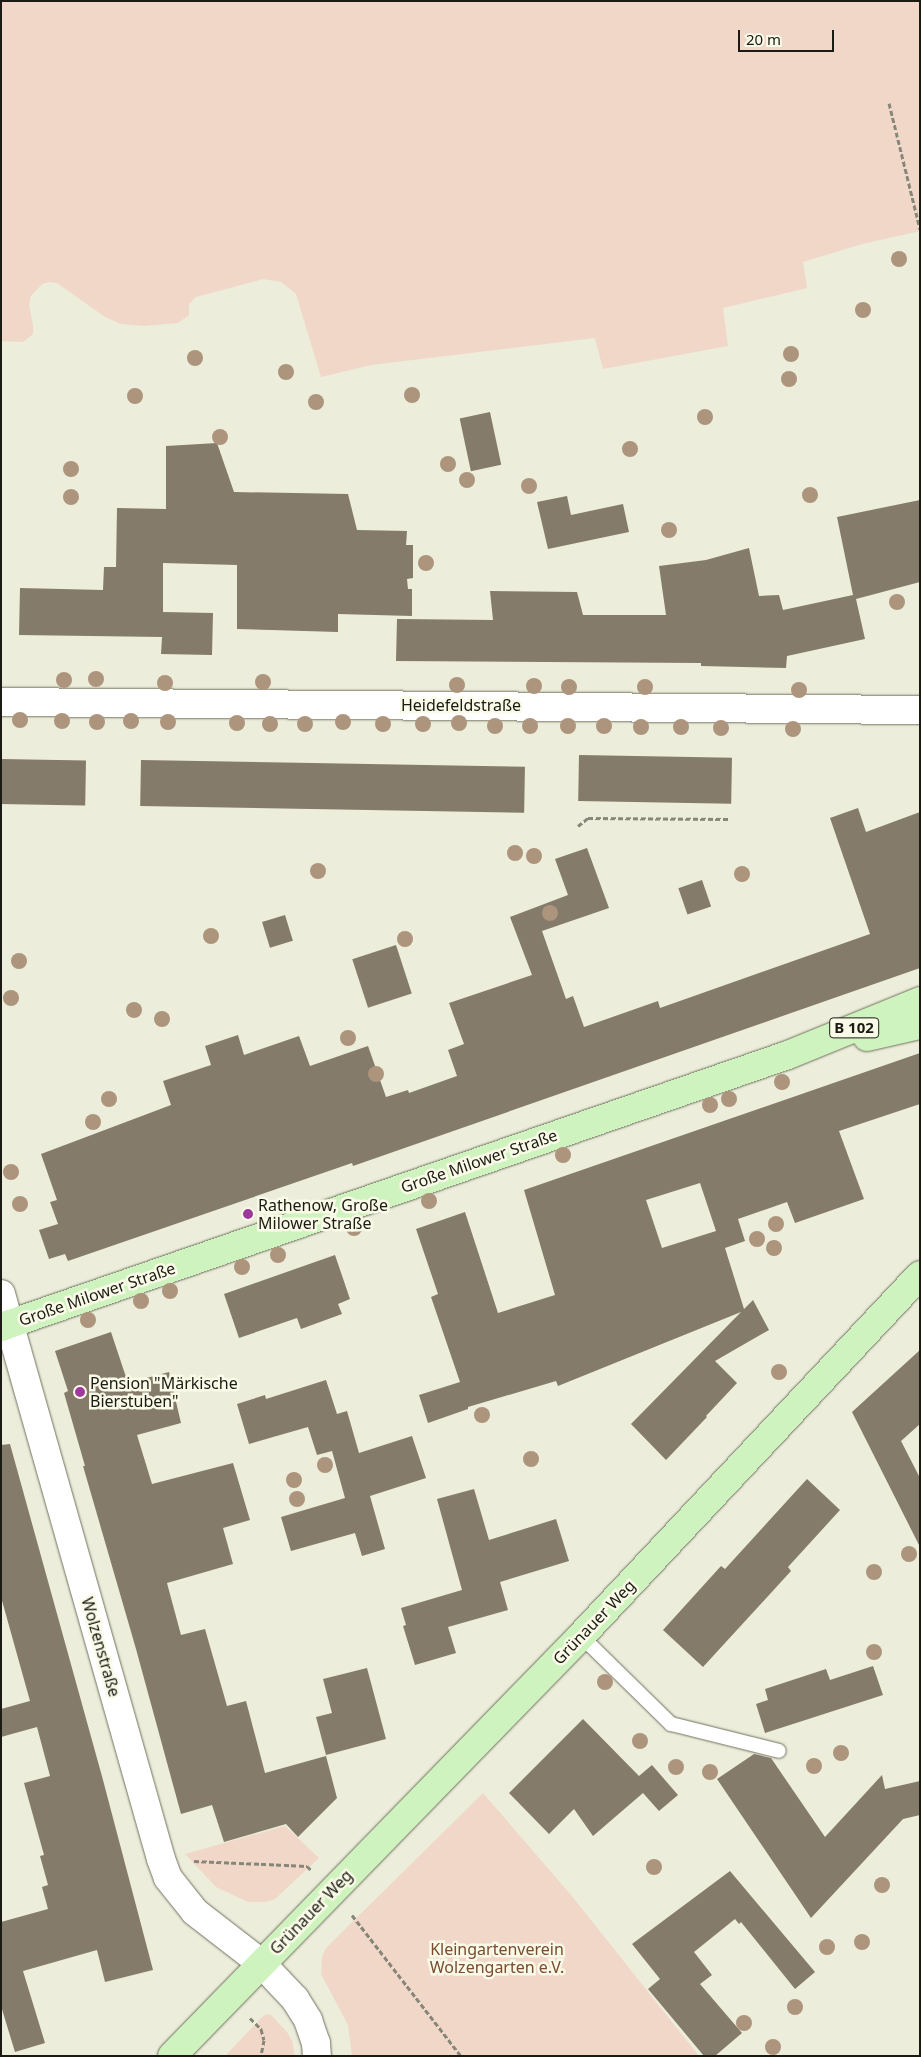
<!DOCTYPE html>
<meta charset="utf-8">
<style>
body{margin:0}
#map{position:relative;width:921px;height:2057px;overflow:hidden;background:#ecedda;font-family:"Noto Sans",sans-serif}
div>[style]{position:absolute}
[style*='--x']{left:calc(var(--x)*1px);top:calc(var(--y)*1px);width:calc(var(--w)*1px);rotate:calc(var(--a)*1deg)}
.green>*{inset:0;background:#f1d7c8}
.building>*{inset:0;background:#847b6b;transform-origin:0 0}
.path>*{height:3px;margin-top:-1.5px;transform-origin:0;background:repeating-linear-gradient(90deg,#868679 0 5px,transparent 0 7.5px)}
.roads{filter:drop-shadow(0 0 1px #717160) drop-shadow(0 0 1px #717160)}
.service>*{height:14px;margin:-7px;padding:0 7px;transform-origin:7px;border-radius:7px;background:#fff}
.minor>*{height:28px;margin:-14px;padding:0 14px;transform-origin:14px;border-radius:14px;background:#fff}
.primary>*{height:28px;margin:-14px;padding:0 14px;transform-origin:14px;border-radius:14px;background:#cff3be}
.trees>*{width:16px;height:16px;margin:-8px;border-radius:50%;background:#ad947c}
.dots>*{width:14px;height:14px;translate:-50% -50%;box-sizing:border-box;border:2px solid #f9fae7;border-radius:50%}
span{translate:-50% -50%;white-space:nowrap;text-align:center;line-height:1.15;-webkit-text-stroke:5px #f9fae7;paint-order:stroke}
.shield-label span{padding:1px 4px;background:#f9fae7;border:1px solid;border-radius:4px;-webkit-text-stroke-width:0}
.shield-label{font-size:15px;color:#1b1b14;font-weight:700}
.street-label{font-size:16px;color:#1b1b14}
.poi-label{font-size:16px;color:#1b1b14}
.left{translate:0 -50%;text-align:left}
.park-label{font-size:16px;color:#794b2f}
.frame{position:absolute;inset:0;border:2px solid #1b1b14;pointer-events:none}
.scale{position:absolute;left:738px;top:30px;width:96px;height:22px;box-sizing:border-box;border:2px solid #1b1b14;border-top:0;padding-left:6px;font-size:15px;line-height:18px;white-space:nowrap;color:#1b1b14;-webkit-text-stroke:4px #f9fae7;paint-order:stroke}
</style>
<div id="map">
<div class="green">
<i style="clip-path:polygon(1px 1px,920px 1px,920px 231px,862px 244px,803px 262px,807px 288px,723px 308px,728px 346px,603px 369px,595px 338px,371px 365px,321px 377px,296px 294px,281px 282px,263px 279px,196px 297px,189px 304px,189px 315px,178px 323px,144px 326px,121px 324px,105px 317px,57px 283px,49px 282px,42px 284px,31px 296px,29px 305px,33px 325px,33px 334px,23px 342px,1px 341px)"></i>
<i style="clip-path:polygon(483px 1793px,571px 1895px,699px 2056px,352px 2056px,348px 2025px,321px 1974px,322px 1957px,326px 1948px)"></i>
<i style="clip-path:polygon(285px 1826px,319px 1858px,275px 1899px,265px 1902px,248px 1902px,216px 1887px,185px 1854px)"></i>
<i style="clip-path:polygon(270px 2014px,287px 2032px,292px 2041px,295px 2056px,225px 2056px,264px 2015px)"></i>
</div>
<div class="building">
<i style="left:490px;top:412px;width:54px;height:31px;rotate:78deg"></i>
<i style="clip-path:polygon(217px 443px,234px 492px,348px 494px,357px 530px,407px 531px,406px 545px,413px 545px,413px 578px,407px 579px,408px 589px,412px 589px,412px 616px,338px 614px,338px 632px,237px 629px,237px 565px,163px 563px,163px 612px,213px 613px,212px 655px,161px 654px,162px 637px,19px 635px,20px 588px,103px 590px,104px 567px,116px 567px,117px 508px,166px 509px,166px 446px)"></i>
<i style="clip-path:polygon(567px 496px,571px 515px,623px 504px,629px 532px,548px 549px,537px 502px)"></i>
<i style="clip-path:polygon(920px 500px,920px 582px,856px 599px,865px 639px,787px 656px,786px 668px,701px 666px,701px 663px,396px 661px,397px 619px,493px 620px,490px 591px,577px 592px,583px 615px,666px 615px,659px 566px,706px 560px,749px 548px,759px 596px,779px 595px,783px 610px,853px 595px,837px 517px)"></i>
<i style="left:579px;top:755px;width:153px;height:46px;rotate:1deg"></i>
<i style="left:1px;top:759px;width:85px;height:45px;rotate:1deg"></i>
<i style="left:141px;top:760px;width:384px;height:46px;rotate:1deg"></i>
<i style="clip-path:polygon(858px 808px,866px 832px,920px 812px,920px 968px,353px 1166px,352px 1163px,68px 1261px,65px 1254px,49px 1259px,39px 1230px,58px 1224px,50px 1202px,57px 1200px,41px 1154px,171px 1105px,163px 1081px,211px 1065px,205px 1046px,238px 1035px,244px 1055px,299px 1036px,310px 1066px,368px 1046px,386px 1097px,408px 1090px,409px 1093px,457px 1076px,448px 1050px,464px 1044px,449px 1003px,532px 975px,510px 917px,568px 895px,555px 859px,587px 848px,609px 908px,542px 931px,566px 999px,573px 996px,584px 1027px,658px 1001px,660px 1008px,870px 934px,830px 818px)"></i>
<i style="left:702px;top:880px;width:28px;height:25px;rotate:71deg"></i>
<i style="left:285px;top:915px;width:27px;height:24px;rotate:73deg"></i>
<i style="left:396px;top:945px;width:51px;height:46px;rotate:72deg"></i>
<i style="clip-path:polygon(evenodd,920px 1053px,920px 1104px,839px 1131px,864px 1199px,795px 1223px,787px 1202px,738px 1219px,745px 1241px,725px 1248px,744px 1309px,753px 1300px,769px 1330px,715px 1361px,737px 1383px,706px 1416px,707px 1417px,666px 1460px,631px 1424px,741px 1312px,558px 1386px,556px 1381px,468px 1407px,468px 1409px,428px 1423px,419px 1395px,460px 1382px,431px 1297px,438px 1294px,416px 1229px,465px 1212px,498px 1313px,555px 1295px,524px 1190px,920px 1053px,700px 1183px,716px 1231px,662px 1248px,646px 1200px,700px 1183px)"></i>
<i style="clip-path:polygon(335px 1255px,350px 1299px,338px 1304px,342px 1314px,301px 1329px,297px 1318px,239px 1338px,224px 1294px)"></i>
<i style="clip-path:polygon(111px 1332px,128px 1383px,169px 1372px,181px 1423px,137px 1435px,152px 1484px,233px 1463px,250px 1520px,223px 1528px,233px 1564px,167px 1583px,181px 1635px,205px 1629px,227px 1706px,246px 1701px,265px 1773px,326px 1756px,337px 1798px,298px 1837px,286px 1824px,224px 1842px,212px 1805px,181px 1814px,136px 1649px,83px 1466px,85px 1466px,64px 1393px,68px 1391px,55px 1351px)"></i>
<i style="clip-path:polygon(920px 1350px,920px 1424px,901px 1441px,920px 1478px,920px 1547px,852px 1412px)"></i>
<i style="clip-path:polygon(326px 1380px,337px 1414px,347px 1411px,359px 1453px,412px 1436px,426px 1478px,370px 1496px,385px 1549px,362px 1556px,355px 1533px,291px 1551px,281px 1517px,345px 1498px,332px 1451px,317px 1455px,308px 1427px,249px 1444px,237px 1404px,265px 1395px,266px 1399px)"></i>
<i style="clip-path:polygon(10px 1444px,103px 1780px,153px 1970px,105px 1982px,97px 1950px,23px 1971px,45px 2043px,15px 2052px,1px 2006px,1px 1922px,48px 1909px,42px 1887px,48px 1885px,40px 1856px,44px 1855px,24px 1783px,50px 1776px,37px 1727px,1px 1737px,1px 1709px,30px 1701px,1px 1597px,1px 1445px)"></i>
<i style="clip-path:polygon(807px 1479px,840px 1510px,788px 1567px,791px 1571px,703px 1667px,663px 1630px,721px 1566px,725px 1569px)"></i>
<i style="clip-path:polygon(474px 1489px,489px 1540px,556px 1519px,569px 1561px,500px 1582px,508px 1610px,448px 1627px,456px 1653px,415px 1665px,403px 1626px,406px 1625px,401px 1608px,462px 1590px,437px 1499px)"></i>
<i style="clip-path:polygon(873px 1666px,883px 1695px,765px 1733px,756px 1704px,768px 1700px,765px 1689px,826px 1669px,830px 1680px)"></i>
<i style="clip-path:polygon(367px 1668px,386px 1739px,326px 1755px,316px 1717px,332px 1713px,323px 1679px)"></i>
<i style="clip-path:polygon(583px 1719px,639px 1776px,652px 1765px,678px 1795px,659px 1811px,643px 1793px,593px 1836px,574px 1809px,549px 1834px,509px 1793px)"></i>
<i style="clip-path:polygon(754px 1754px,771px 1758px,825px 1837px,882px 1775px,885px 1789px,920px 1781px,920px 1815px,903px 1819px,811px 1918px,717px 1779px)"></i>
<i style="clip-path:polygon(730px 1871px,815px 1972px,795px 1989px,741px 1922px,739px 1924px,735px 1919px,694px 1952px,712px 1975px,700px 1984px,742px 2033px,715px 2056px,704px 2056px,648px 1989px,660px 1979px,632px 1944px)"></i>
</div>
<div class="path">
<i style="--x:889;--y:103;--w:130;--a:76.2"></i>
<i style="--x:578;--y:826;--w:13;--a:-39"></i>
<i style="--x:588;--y:818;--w:140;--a:0.4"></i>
<i style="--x:194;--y:1861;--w:113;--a:2.5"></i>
<i style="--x:307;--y:1866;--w:6;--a:45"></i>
<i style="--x:352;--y:1915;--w:178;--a:52.3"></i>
<i style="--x:250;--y:2018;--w:16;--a:45"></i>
<i style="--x:261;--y:2029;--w:11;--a:75"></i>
<i style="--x:264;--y:2040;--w:16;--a:101"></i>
</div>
<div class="roads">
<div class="service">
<i style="--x:581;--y:1636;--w:126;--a:44.4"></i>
<i style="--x:671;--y:1724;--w:111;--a:14"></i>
</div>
<div class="minor">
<i style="--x:1;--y:702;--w:919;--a:0.5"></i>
<i style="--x:1;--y:1294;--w:587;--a:74.19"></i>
<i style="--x:161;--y:1859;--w:20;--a:70"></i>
<i style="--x:168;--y:1878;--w:43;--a:51.5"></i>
<i style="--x:195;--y:1912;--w:83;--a:37.7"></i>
<i style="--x:261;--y:1963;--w:50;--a:46.6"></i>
<i style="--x:295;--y:1999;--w:25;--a:58"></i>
<i style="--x:308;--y:2020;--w:24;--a:71"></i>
<i style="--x:316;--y:2043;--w:13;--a:86"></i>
</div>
<div class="primary">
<i style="--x:867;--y:1037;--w:54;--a:-12.8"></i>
<i style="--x:1;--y:1327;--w:833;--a:-19.07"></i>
<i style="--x:788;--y:1055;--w:143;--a:-22.2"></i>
<i style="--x:172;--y:2056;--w:586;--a:-45.76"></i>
<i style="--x:581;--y:1636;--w:495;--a:-46.8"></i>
</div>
</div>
<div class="trees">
<i style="left:899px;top:259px"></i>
<i style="left:863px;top:310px"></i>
<i style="left:791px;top:354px"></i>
<i style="left:195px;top:358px"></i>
<i style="left:286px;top:372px"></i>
<i style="left:789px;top:379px"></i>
<i style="left:412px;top:395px"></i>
<i style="left:135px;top:396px"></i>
<i style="left:316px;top:402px"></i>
<i style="left:705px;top:417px"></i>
<i style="left:220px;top:437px"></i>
<i style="left:630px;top:449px"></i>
<i style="left:448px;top:464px"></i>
<i style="left:71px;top:469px"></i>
<i style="left:467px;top:480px"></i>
<i style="left:529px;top:486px"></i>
<i style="left:810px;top:495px"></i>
<i style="left:71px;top:497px"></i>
<i style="left:669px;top:530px"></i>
<i style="left:426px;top:563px"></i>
<i style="left:897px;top:602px"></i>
<i style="left:96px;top:679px"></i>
<i style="left:64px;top:680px"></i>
<i style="left:263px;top:682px"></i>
<i style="left:165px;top:683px"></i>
<i style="left:457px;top:685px"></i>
<i style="left:534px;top:686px"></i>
<i style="left:569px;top:687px"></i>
<i style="left:645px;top:687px"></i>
<i style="left:799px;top:690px"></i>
<i style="left:20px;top:720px"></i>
<i style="left:62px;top:721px"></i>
<i style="left:131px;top:721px"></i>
<i style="left:97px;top:722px"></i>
<i style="left:168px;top:722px"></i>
<i style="left:343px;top:722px"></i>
<i style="left:237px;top:723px"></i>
<i style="left:459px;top:723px"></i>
<i style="left:270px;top:724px"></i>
<i style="left:305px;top:724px"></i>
<i style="left:383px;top:724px"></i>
<i style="left:423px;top:724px"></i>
<i style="left:495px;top:726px"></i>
<i style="left:530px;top:726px"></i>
<i style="left:568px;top:726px"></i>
<i style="left:604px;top:726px"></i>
<i style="left:641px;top:727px"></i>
<i style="left:681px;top:727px"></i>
<i style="left:721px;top:728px"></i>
<i style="left:793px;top:729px"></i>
<i style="left:515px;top:853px"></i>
<i style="left:534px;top:856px"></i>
<i style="left:318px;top:871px"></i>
<i style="left:742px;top:874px"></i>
<i style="left:550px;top:913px"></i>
<i style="left:211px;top:936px"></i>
<i style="left:405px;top:939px"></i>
<i style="left:19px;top:961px"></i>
<i style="left:11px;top:998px"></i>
<i style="left:134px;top:1010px"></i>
<i style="left:162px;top:1019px"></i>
<i style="left:348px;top:1038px"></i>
<i style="left:376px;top:1074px"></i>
<i style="left:782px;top:1082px"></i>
<i style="left:109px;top:1099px"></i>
<i style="left:729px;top:1099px"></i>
<i style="left:710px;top:1105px"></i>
<i style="left:93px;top:1122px"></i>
<i style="left:563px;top:1155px"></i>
<i style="left:11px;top:1172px"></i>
<i style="left:429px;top:1201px"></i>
<i style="left:20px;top:1204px"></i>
<i style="left:776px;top:1224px"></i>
<i style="left:354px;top:1228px"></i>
<i style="left:757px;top:1239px"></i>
<i style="left:774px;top:1248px"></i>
<i style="left:278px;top:1255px"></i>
<i style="left:242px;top:1267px"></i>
<i style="left:170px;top:1291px"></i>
<i style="left:141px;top:1301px"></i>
<i style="left:88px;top:1320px"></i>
<i style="left:779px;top:1372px"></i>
<i style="left:482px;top:1415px"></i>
<i style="left:531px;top:1459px"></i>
<i style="left:325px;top:1465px"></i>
<i style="left:294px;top:1480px"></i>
<i style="left:297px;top:1499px"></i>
<i style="left:909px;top:1554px"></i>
<i style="left:874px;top:1572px"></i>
<i style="left:874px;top:1652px"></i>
<i style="left:605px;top:1682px"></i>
<i style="left:640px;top:1741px"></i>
<i style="left:841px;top:1753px"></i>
<i style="left:814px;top:1766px"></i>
<i style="left:676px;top:1767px"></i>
<i style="left:710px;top:1772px"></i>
<i style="left:654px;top:1867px"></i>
<i style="left:882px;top:1885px"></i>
<i style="left:862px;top:1942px"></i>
<i style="left:827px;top:1947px"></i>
<i style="left:795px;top:2007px"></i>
<i style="left:744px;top:2023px"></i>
<i style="left:773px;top:2047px"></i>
</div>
<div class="dots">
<i style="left:248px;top:1214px;background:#9f389c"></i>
<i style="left:80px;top:1392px;background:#9f389c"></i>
</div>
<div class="shield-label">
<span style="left:854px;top:1028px">B 102</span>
</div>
<div class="street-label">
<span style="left:461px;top:705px">Heidefeldstraße</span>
<span style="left:479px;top:1161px;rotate:-19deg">Große Milower Straße</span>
<span style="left:97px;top:1294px;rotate:-19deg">Große Milower Straße</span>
<span style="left:594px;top:1622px;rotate:-46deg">Grünauer Weg</span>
<span style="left:101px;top:1647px;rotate:74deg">Wolzenstraße</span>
<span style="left:311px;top:1912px;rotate:-46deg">Grünauer Weg</span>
</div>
<div class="poi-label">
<span class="left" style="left:258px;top:1214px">Rathenow, Große<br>Milower Straße</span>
<span class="left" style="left:90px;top:1392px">Pension "Märkische<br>Bierstuben"</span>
</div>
<div class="park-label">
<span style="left:497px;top:1958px">Kleingartenverein<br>Wolzengarten e.V.</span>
</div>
<div class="frame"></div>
<div class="scale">20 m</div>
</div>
